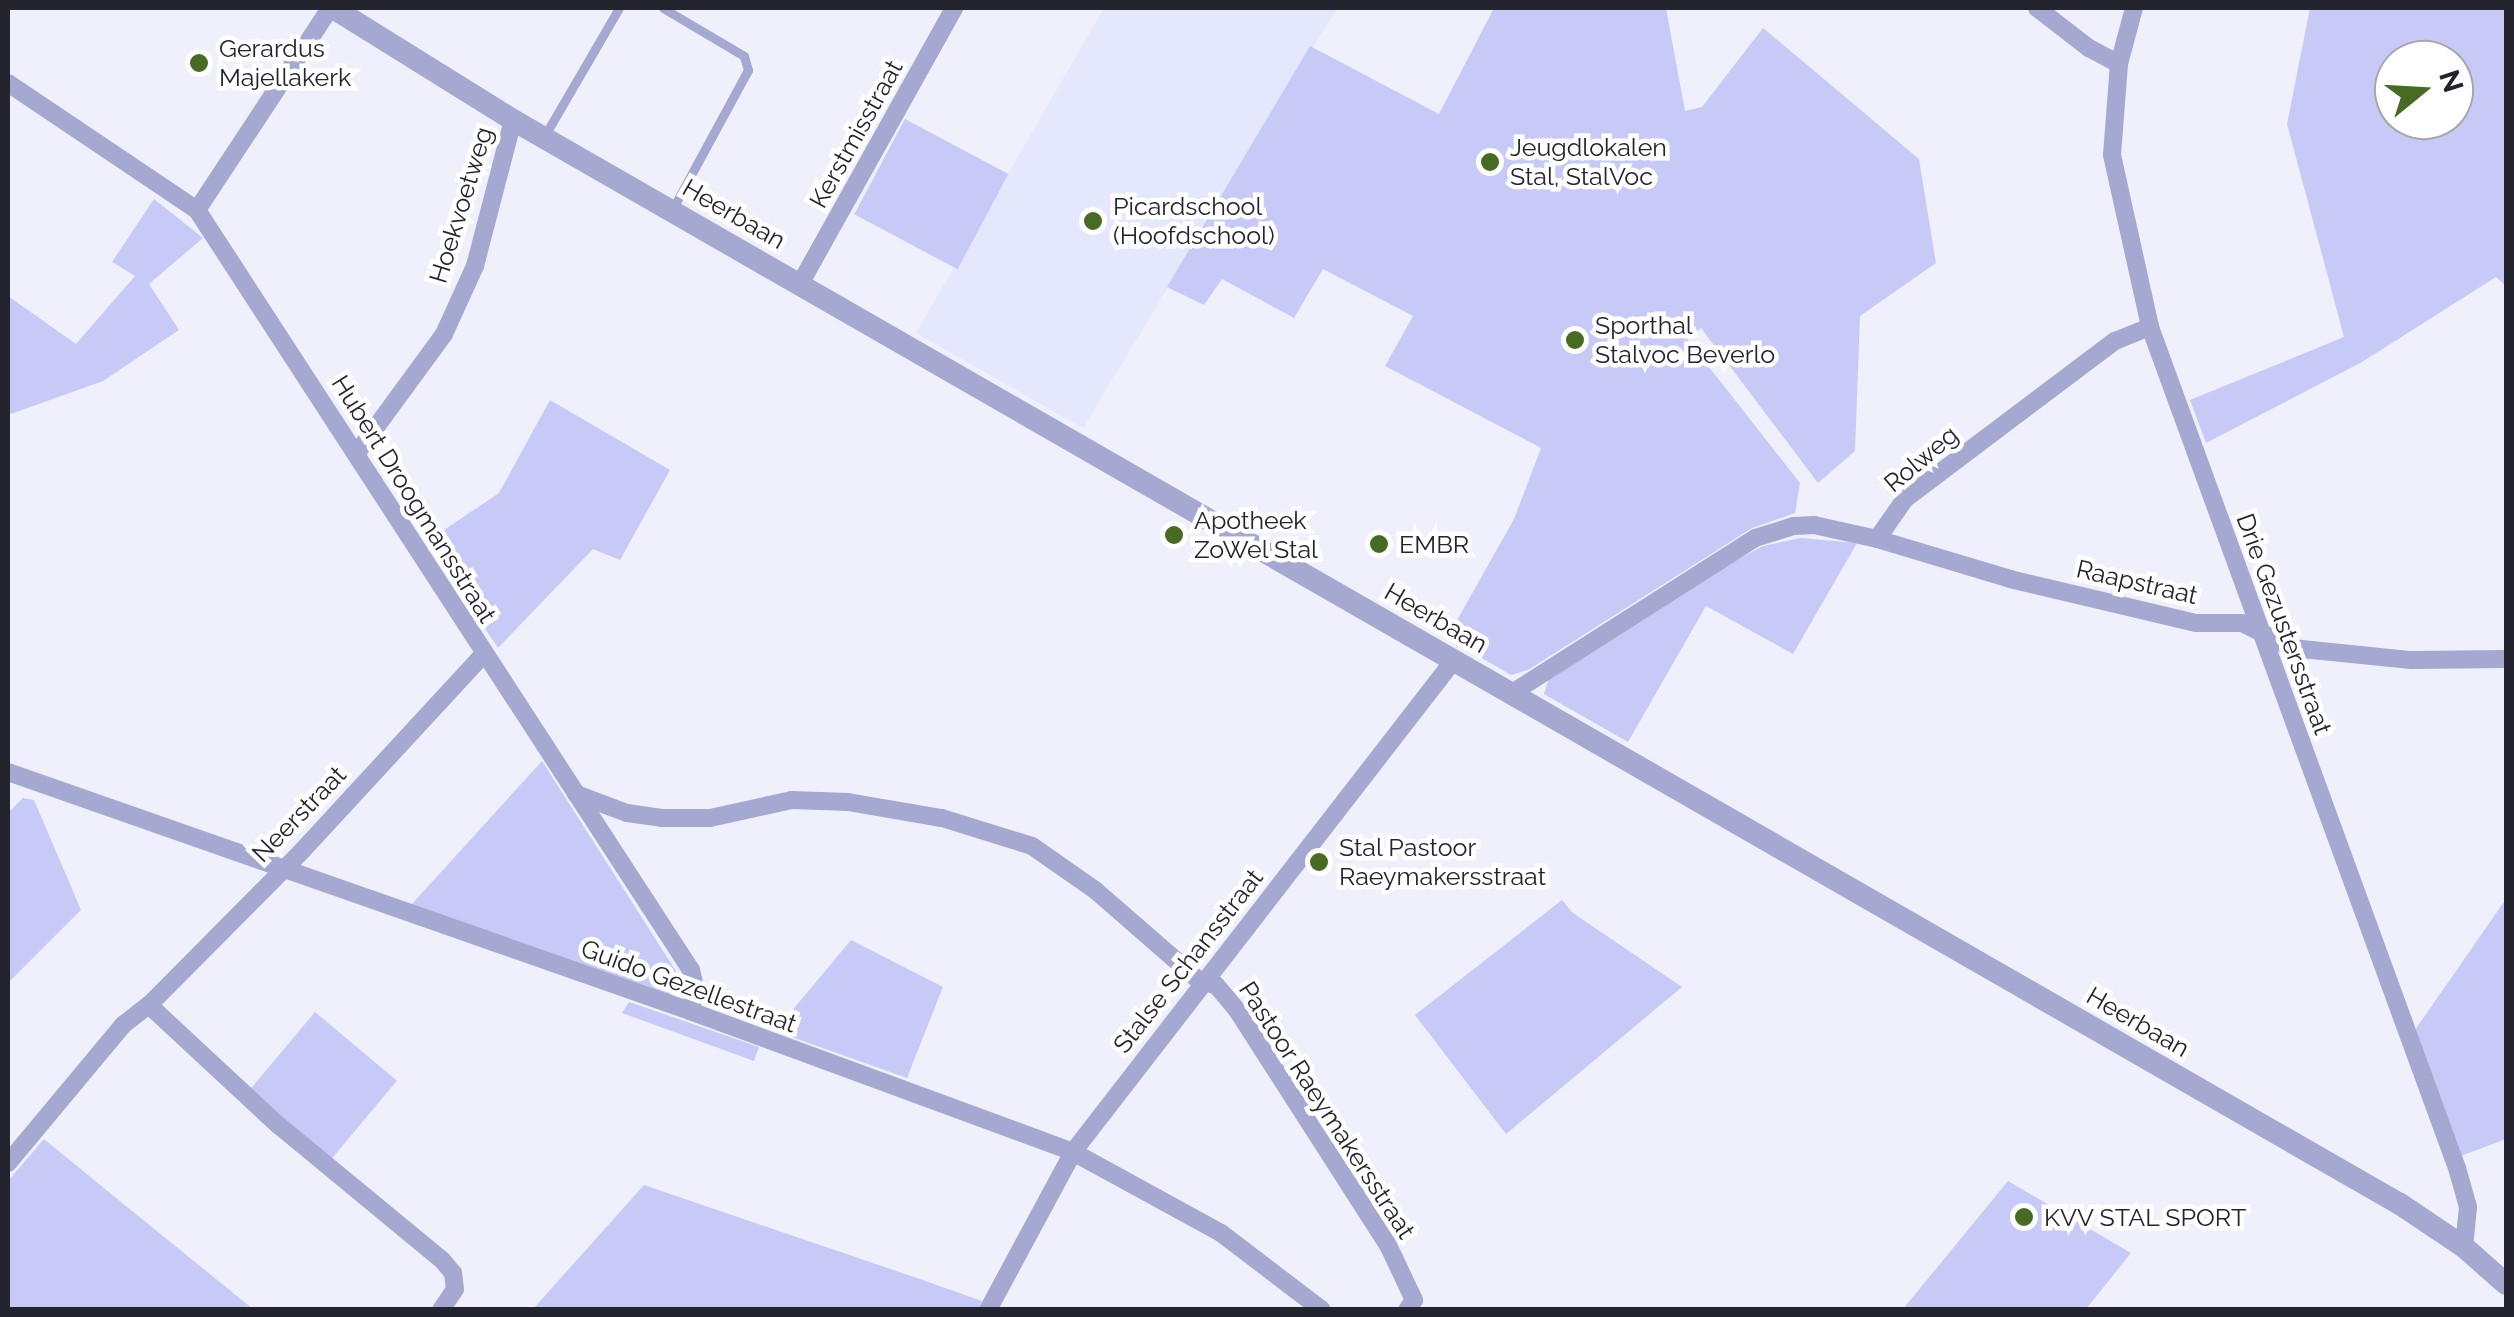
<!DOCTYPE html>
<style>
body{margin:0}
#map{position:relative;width:2514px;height:1317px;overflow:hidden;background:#eff0fc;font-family:Raleway,sans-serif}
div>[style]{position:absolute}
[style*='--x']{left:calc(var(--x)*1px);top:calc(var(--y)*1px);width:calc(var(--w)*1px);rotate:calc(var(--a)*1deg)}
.built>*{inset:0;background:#e5e7fc}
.green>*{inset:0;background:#c7caf7;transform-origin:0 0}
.service>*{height:9px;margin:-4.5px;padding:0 4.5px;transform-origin:4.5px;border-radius:4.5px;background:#a5a8d0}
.minor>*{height:18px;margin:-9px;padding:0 9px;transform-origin:9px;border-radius:9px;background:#a5a8d0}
.tertiary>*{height:22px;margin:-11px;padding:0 11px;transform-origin:11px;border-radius:11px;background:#a5a8d0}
.dots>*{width:28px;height:28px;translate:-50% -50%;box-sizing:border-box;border:5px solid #fff;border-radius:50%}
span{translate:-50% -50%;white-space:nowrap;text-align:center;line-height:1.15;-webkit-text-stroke:9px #fff;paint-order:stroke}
.poi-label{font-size:25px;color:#23242e}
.left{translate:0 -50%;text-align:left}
.street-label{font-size:25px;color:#23242e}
.frame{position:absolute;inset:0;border:10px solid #23242e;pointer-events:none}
.north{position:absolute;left:2374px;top:40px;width:100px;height:100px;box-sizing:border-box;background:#fff;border:2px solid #a7a7ab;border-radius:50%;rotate:72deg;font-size:28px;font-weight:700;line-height:40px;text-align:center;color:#23242e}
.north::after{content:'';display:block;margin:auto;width:35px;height:45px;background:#486b23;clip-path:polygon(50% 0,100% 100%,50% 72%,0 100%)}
</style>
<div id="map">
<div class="built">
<i style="clip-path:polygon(1104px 8px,1337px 8px,1083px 428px,916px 333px)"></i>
</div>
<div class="green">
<i style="clip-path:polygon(1494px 8px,1666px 8px,1685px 111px,1702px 107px,1763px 28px,1919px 159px,1936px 263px,1860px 316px,1855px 451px,1818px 483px,1701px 328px,1687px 339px,1800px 483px,1795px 513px,1752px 528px,1528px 670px,1511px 675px,1447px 638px,1514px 519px,1541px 448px,1385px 366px,1413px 316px,1323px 269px,1294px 318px,1222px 279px,1204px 305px,1167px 287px,1310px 46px,1439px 114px)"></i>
<i style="clip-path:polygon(evenodd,2310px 8px,2506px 8px,2506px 286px,2496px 277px,2362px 362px,2206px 443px,2190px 400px,2344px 337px,2287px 124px,2310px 8px,2394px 60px,2454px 60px,2454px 120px,2394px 120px,2394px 60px)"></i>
<i style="left:905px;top:119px;width:117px;height:108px;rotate:28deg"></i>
<i style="clip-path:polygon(154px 199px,203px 238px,149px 284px,179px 330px,103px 381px,8px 415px,8px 296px,76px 344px,135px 276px,112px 262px)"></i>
<i style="clip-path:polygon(550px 400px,670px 470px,620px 560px,593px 549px,498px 648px,426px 542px,499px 493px)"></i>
<i style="clip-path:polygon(1801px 538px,1857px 543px,1793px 654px,1706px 606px,1628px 742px,1544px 694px,1549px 678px,1716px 571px,1763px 546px)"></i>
<i style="clip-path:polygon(542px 761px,681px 979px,675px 992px,665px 996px,411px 905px)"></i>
<i style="clip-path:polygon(23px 798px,34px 800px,81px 910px,8px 983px,8px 813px)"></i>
<i style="clip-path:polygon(2506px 899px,2506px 1139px,2461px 1156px,2415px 1030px)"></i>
<i style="clip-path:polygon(1562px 900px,1573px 913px,1682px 987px,1506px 1134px,1415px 1015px)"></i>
<i style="clip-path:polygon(851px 940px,943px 987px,907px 1078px,775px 1031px)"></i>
<i style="clip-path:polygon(629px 1002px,759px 1047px,754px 1061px,622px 1013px)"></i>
<i style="left:315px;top:1012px;width:107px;height:102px;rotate:40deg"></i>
<i style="clip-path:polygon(44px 1139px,121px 1202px,253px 1309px,8px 1309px,8px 1181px)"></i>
<i style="clip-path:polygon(2008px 1181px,2131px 1253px,2086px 1309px,1903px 1309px)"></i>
<i style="clip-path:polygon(644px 1185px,914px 1277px,982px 1301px,978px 1310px,533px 1309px)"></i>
</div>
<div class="service">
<i style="--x:663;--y:8;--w:94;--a:30.7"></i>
<i style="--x:744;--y:56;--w:15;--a:74"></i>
<i style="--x:748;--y:70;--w:157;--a:118.5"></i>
<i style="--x:545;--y:135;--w:147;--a:-59.8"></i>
</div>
<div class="minor">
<i style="--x:2037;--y:8;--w:66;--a:37.6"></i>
<i style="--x:2089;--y:48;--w:34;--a:28"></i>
<i style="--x:2134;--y:8;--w:58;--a:105"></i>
<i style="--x:2119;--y:64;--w:91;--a:94.4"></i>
<i style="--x:2112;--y:155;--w:176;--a:77.5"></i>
<i style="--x:2150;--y:327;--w:895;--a:69.95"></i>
<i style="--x:2457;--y:1168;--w:41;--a:74.2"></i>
<i style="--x:2468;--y:1207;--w:40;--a:95.7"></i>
<i style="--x:8;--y:83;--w:228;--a:33.9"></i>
<i style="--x:197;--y:210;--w:906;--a:56.98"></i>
<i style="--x:691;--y:970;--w:22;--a:77"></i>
<i style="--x:696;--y:991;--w:21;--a:107"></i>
<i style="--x:197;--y:210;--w:242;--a:-56.6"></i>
<i style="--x:800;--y:284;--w:316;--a:-60.8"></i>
<i style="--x:357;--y:453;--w:147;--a:-53.8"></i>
<i style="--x:444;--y:334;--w:75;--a:-65.5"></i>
<i style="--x:475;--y:266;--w:151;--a:-75.4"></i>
<i style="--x:1877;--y:539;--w:139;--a:16.7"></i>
<i style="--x:2010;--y:579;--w:191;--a:13.3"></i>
<i style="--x:2196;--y:623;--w:46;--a:0"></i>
<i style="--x:2242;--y:623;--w:56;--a:26.6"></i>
<i style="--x:2292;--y:648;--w:120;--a:5.8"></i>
<i style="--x:2411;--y:660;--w:95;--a:-0.6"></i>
<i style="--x:1512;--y:693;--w:288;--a:-32.5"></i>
<i style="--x:1755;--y:538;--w:41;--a:-17.1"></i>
<i style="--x:1794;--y:526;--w:20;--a:-3"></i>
<i style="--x:1814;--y:525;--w:65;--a:12.5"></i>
<i style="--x:1877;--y:539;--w:49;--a:-55"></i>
<i style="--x:1905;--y:499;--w:263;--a:-37"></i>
<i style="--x:2115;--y:341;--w:38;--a:-22"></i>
<i style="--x:8;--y:772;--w:723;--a:19.31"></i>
<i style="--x:690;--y:1011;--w:408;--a:20.2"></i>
<i style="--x:1073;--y:1152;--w:169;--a:28.7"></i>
<i style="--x:1221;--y:1233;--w:127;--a:37.3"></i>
<i style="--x:576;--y:794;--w:54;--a:20.4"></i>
<i style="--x:627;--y:813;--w:35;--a:8"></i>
<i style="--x:662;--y:818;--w:48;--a:0"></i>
<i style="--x:710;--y:818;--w:84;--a:-12.4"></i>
<i style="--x:792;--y:800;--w:56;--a:2"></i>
<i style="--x:848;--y:802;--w:95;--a:9.7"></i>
<i style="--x:942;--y:818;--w:94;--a:17.3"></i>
<i style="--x:1032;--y:846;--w:77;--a:34.9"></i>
<i style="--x:1095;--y:890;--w:140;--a:41"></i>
<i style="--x:1201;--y:982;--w:15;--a:11"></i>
<i style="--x:1216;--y:985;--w:33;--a:50"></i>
<i style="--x:1237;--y:1010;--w:279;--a:57.3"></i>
<i style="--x:1388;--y:1245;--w:61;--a:64.7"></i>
<i style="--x:1414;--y:1300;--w:12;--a:125"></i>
<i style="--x:8;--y:1163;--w:180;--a:-50.2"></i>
<i style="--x:123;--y:1025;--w:33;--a:-38"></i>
<i style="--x:441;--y:1310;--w:25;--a:-56"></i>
<i style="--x:455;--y:1289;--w:16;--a:-97"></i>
<i style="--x:453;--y:1273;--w:17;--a:-130"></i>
<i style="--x:442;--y:1260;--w:212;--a:-140.5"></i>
<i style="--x:278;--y:1125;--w:176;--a:-137.1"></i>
<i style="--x:149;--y:1005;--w:216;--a:-45.2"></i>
<i style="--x:301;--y:852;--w:268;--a:-47.3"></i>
<i style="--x:988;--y:1310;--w:179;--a:-61.7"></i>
<i style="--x:1073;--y:1152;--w:622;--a:-52.25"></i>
</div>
<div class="tertiary">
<i style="--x:333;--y:8;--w:212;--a:31.9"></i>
<i style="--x:513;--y:120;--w:2176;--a:29.88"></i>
<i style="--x:2400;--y:1204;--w:77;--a:33.9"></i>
<i style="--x:2464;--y:1247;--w:56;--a:41.4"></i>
</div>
<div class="dots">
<i style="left:199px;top:63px;background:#486b23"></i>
<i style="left:1490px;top:162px;background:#486b23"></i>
<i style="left:1093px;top:221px;background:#486b23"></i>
<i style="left:1575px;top:340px;background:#486b23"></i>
<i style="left:1174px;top:535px;background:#486b23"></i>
<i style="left:1379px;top:544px;background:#486b23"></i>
<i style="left:1319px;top:862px;background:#486b23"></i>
<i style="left:2024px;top:1217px;background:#486b23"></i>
</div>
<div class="poi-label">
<span class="left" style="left:219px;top:63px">Gerardus<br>Majellakerk</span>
<span class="left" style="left:1510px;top:162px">Jeugdlokalen<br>Stal, StalVoc</span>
<span class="left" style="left:1113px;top:221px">Picardschool<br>(Hoofdschool)</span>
<span class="left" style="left:1595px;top:340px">Sporthal<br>Stalvoc Beverlo</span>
<span class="left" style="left:1194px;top:535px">Apotheek<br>ZoWel Stal</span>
<span class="left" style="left:1399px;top:544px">EMBR</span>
<span class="left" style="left:1339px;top:862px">Stal Pastoor<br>Raeymakersstraat</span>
<span class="left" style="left:2044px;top:1217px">KVV STAL SPORT</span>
</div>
<div class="street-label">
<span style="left:856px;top:134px;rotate:-61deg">Kerstmisstraat</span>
<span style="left:461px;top:205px;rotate:-73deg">Hoekvoetweg</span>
<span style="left:734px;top:214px;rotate:30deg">Heerbaan</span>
<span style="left:1921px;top:459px;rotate:-40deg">Rolweg</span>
<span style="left:414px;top:499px;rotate:58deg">Hubert Droogmansstraat</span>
<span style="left:2137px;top:582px;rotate:13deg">Raapstraat</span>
<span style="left:1436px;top:618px;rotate:30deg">Heerbaan</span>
<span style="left:2284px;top:624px;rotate:70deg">Drie Gezustersstraat</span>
<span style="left:299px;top:814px;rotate:-46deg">Neerstraat</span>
<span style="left:1188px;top:961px;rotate:-52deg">Stalse Schansstraat</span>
<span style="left:689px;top:986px;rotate:20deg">Guido Gezellestraat</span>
<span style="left:2138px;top:1022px;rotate:30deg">Heerbaan</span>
<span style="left:1327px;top:1110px;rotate:57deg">Pastoor Raeymakersstraat</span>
</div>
<div class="frame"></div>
<div class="north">N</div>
</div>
